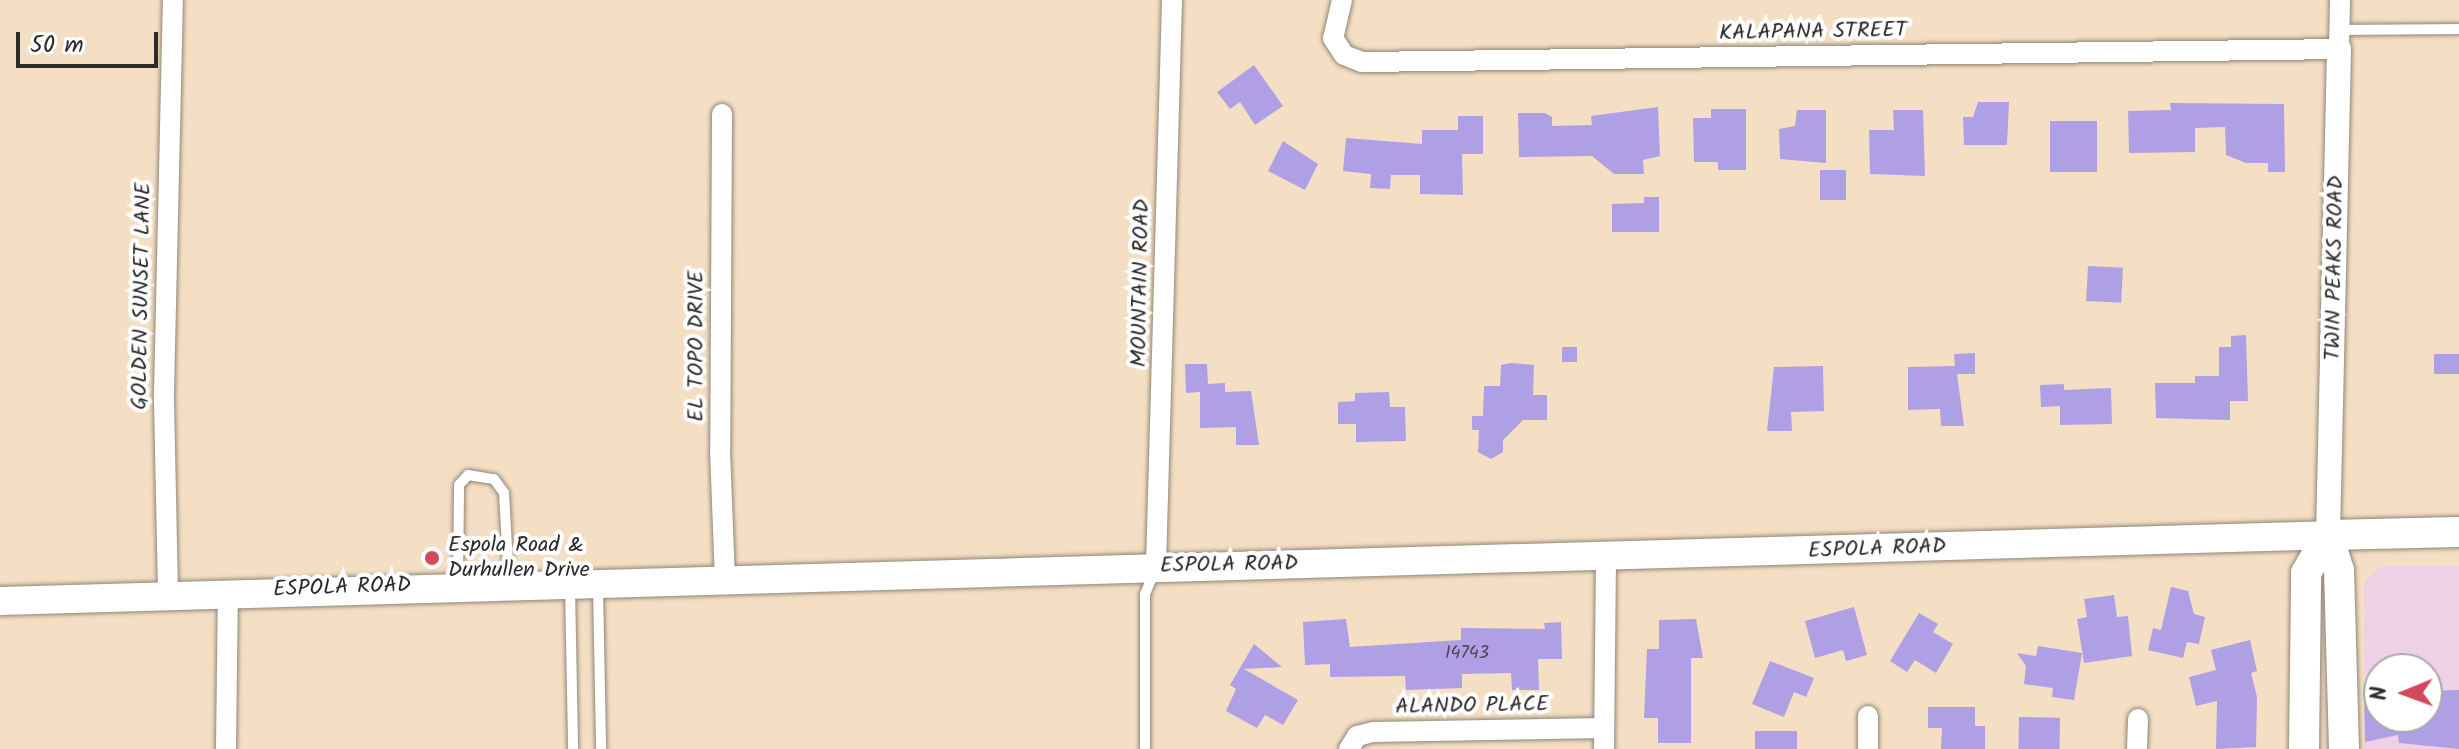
<!DOCTYPE html>
<style>
body{margin:0}
#map{position:relative;width:2459px;height:749px;overflow:hidden;background:#f4dfc4;font-family:Kalam,sans-serif}
div>[style]{position:absolute}
[style*='--x']{left:calc(var(--x)*1px);top:calc(var(--y)*1px);width:calc(var(--w)*1px);rotate:calc(var(--a)*1deg)}
.built>*{inset:0;background:#eed0e7}
.building>*{inset:0;background:#af9fe5;transform-origin:0 0}
.roads{filter:drop-shadow(0 0 2px #908578) drop-shadow(0 0 2px #908578)}
.service>*{height:10px;margin:-5px;padding:0 5px;transform-origin:5px;border-radius:5px;background:#fff}
.minor>*{height:20px;margin:-10px;padding:0 10px;transform-origin:10px;border-radius:10px;background:#fff}
.tertiary>*{height:24px;margin:-12px;padding:0 12px;transform-origin:12px;border-radius:12px;background:#fff}
.secondary>*{height:28px;margin:-14px;padding:0 14px;transform-origin:14px;border-radius:14px;background:#fff}
.primary>*{height:30px;margin:-15px;padding:0 15px;transform-origin:15px;border-radius:15px;background:#fff}
.dots>*{width:22px;height:22px;translate:-50% -50%;box-sizing:border-box;border:4px solid #fff;border-radius:50%}
span{translate:-50% -50%;white-space:nowrap;text-align:center;line-height:1.15;-webkit-text-stroke:8px #fff;paint-order:stroke}
.number-label{font-size:18px;color:#4c485a}
.number-label span{-webkit-text-stroke-width:0}
.street-label{font-size:22px;color:#2b2b2b}
.poi-label{font-size:22px;color:#2b2b2b}
.left{translate:0 -50%;text-align:left}
.north{position:absolute;left:2363px;top:653px;width:80px;height:80px;box-sizing:border-box;background:#fff;border:2px solid #aaa;border-radius:50%;rotate:269deg;font-size:22px;font-weight:700;line-height:32px;text-align:center;color:#2b2b2b}
.north::after{content:'';display:block;margin:auto;width:28px;height:36px;background:#d1495b;clip-path:polygon(50% 0,100% 100%,50% 72%,0 100%)}
.scale{position:absolute;left:16px;top:32px;width:142px;height:36px;box-sizing:border-box;border:4px solid #2b2b2b;border-top:0;padding-left:10px;font-size:24px;line-height:28px;white-space:nowrap;color:#2b2b2b;-webkit-text-stroke:6px #fff;paint-order:stroke}
</style>
<div id="map">
<div class="built">
<i style="clip-path:polygon(evenodd,2382px 566px,2459px 566px,2459px 749px,2365px 749px,2364px 581px,2382px 566px,2379px 669px,2427px 669px,2427px 717px,2379px 717px,2379px 669px)"></i>
</div>
<div class="building">
<i style="clip-path:polygon(1254px 65px,1283px 106px,1255px 125px,1240px 102px,1230px 109px,1217px 92px)"></i>
<i style="clip-path:polygon(1978px 102px,2009px 102px,2007px 145px,1964px 145px,1963px 117px,1973px 117px)"></i>
<i style="clip-path:polygon(2170px 103px,2284px 104px,2285px 172px,2268px 172px,2268px 163px,2246px 163px,2226px 155px,2225px 127px,2195px 128px,2195px 152px,2129px 153px,2128px 111px,2171px 110px)"></i>
<i style="clip-path:polygon(1658px 107px,1660px 156px,1643px 160px,1644px 174px,1614px 174px,1592px 156px,1519px 157px,1518px 113px,1545px 113px,1552px 117px,1552px 126px,1592px 125px,1591px 116px)"></i>
<i style="clip-path:polygon(1711px 109px,1746px 109px,1746px 170px,1718px 170px,1718px 162px,1694px 162px,1693px 118px,1711px 118px)"></i>
<i style="clip-path:polygon(1797px 110px,1826px 110px,1826px 163px,1780px 159px,1779px 129px,1795px 126px)"></i>
<i style="clip-path:polygon(1893px 110px,1923px 110px,1925px 176px,1870px 174px,1869px 130px,1894px 130px)"></i>
<i style="clip-path:polygon(1458px 116px,1483px 116px,1483px 154px,1462px 154px,1463px 195px,1420px 194px,1420px 175px,1391px 175px,1390px 189px,1370px 188px,1371px 174px,1343px 171px,1346px 138px,1422px 144px,1422px 130px,1458px 130px)"></i>
<i style="left:2097px;top:121px;width:51px;height:47px;rotate:90deg"></i>
<i style="clip-path:polygon(1283px 141px,1318px 164px,1305px 190px,1268px 171px)"></i>
<i style="left:1820px;top:170px;width:26px;height:30px"></i>
<i style="clip-path:polygon(1644px 197px,1659px 197px,1659px 232px,1612px 232px,1612px 204px,1644px 203px)"></i>
<i style="left:2088px;top:266px;width:35px;height:35px;rotate:3deg"></i>
<i style="clip-path:polygon(2246px 335px,2248px 401px,2230px 401px,2230px 420px,2156px 418px,2155px 383px,2195px 383px,2195px 376px,2219px 376px,2219px 347px,2231px 347px,2231px 336px)"></i>
<i style="left:1562px;top:347px;width:15px;height:15px"></i>
<i style="clip-path:polygon(1975px 353px,1975px 374px,1957px 374px,1964px 426px,1941px 426px,1940px 409px,1908px 410px,1908px 367px,1955px 366px,1954px 354px)"></i>
<i style="left:2434px;top:354px;width:25px;height:20px"></i>
<i style="clip-path:polygon(1511px 363px,1534px 365px,1533px 395px,1547px 395px,1547px 420px,1523px 420px,1503px 440px,1503px 452px,1491px 459px,1478px 452px,1479px 430px,1472px 430px,1472px 416px,1483px 416px,1484px 386px,1500px 386px,1501px 365px)"></i>
<i style="clip-path:polygon(1185px 364px,1207px 364px,1208px 384px,1225px 383px,1225px 392px,1251px 391px,1259px 445px,1236px 445px,1236px 427px,1200px 428px,1200px 392px,1186px 393px)"></i>
<i style="clip-path:polygon(1823px 366px,1824px 411px,1791px 412px,1792px 431px,1767px 431px,1774px 367px)"></i>
<i style="clip-path:polygon(2064px 384px,2064px 390px,2111px 388px,2112px 424px,2060px 425px,2060px 406px,2041px 407px,2040px 385px)"></i>
<i style="clip-path:polygon(1389px 392px,1390px 407px,1405px 407px,1406px 441px,1356px 442px,1356px 424px,1338px 424px,1338px 402px,1355px 401px,1355px 393px)"></i>
<i style="clip-path:polygon(2171px 587px,2188px 591px,2194px 614px,2205px 617px,2199px 644px,2187px 642px,2183px 658px,2148px 650px,2153px 628px,2161px 630px)"></i>
<i style="clip-path:polygon(2114px 595px,2117px 617px,2128px 616px,2132px 656px,2084px 663px,2077px 619px,2087px 617px,2084px 599px)"></i>
<i style="clip-path:polygon(1854px 607px,1867px 655px,1846px 661px,1843px 650px,1815px 658px,1805px 621px)"></i>
<i style="clip-path:polygon(1919px 613px,1938px 624px,1933px 632px,1953px 644px,1936px 673px,1915px 660px,1907px 672px,1890px 661px)"></i>
<i style="clip-path:polygon(1346px 619px,1350px 647px,1461px 640px,1461px 628px,1545px 629px,1544px 623px,1561px 622px,1562px 659px,1538px 659px,1539px 690px,1512px 690px,1511px 673px,1462px 674px,1462px 688px,1406px 690px,1405px 676px,1330px 677px,1330px 664px,1305px 665px,1303px 622px)"></i>
<i style="clip-path:polygon(1696px 619px,1703px 658px,1691px 658px,1691px 743px,1658px 743px,1658px 718px,1644px 718px,1647px 649px,1659px 649px,1659px 620px)"></i>
<i style="clip-path:polygon(2250px 640px,2257px 671px,2251px 673px,2257px 697px,2256px 747px,2216px 749px,2217px 701px,2196px 706px,2189px 677px,2216px 670px,2211px 650px)"></i>
<i style="clip-path:polygon(1254px 644px,1282px 667px,1244px 669px,1298px 700px,1283px 725px,1265px 715px,1257px 728px,1226px 711px,1236px 689px,1230px 685px)"></i>
<i style="clip-path:polygon(2038px 646px,2082px 653px,2074px 700px,2052px 697px,2053px 688px,2024px 684px,2026px 666px,2017px 653px,2036px 656px)"></i>
<i style="clip-path:polygon(1770px 661px,1814px 678px,1806px 697px,1794px 692px,1784px 717px,1752px 704px)"></i>
<i style="clip-path:polygon(2459px 690px,2459px 749px,2399px 743px,2398px 735px,2365px 742px,2364px 692px,2379px 692px,2379px 717px,2427px 717px,2427px 691px)"></i>
<i style="clip-path:polygon(1928px 707px,1975px 707px,1975px 726px,1985px 726px,1985px 749px,1941px 749px,1942px 728px,1928px 728px)"></i>
<i style="left:2019px;top:717px;width:41px;height:32px;rotate:1deg"></i>
<i style="left:1755px;top:731px;width:42px;height:18px"></i>
</div>
<div class="roads">
<div class="service">
<i style="--x:2339;--y:30;--w:120;--a:-0.5"></i>
<i style="--x:458;--y:585;--w:100;--a:-89.4"></i>
<i style="--x:459;--y:485;--w:13;--a:-48"></i>
<i style="--x:468;--y:475;--w:26;--a:9"></i>
<i style="--x:494;--y:479;--w:17;--a:54"></i>
<i style="--x:504;--y:493;--w:90;--a:86.8"></i>
<i style="--x:570;--y:587;--w:162;--a:88.9"></i>
<i style="--x:598;--y:587;--w:162;--a:88.9"></i>
<i style="--x:1145;--y:749;--w:155;--a:-90"></i>
<i style="--x:1145;--y:594;--w:23;--a:-67"></i>
</div>
<div class="minor">
<i style="--x:1342;--y:0;--w:39;--a:103"></i>
<i style="--x:1333;--y:38;--w:20;--a:57"></i>
<i style="--x:1344;--y:55;--w:19;--a:21"></i>
<i style="--x:1362;--y:62;--w:977;--a:-0.76"></i>
<i style="--x:2339;--y:49;--w:49;--a:-88.8"></i>
<i style="--x:722;--y:114;--w:336;--a:90.3"></i>
<i style="--x:720;--y:450;--w:128;--a:87.8"></i>
<i style="--x:1156;--y:566;--w:566;--a:-88.38"></i>
<i style="--x:168;--y:592;--w:199;--a:-91.2"></i>
<i style="--x:164;--y:393;--w:393;--a:-88.7"></i>
<i style="--x:226;--y:749;--w:158;--a:-89.3"></i>
<i style="--x:1349;--y:749;--w:15;--a:-58"></i>
<i style="--x:1357;--y:736;--w:16;--a:-14"></i>
<i style="--x:1373;--y:732;--w:231;--a:-1"></i>
<i style="--x:1604;--y:749;--w:192;--a:-89.4"></i>
<i style="--x:1868;--y:749;--w:33;--a:-90"></i>
<i style="--x:2137;--y:749;--w:30;--a:-88"></i>
</div>
<div class="tertiary">
<i style="--x:2328;--y:535;--w:486;--a:-88.7"></i>
</div>
<div class="secondary">
<i style="--x:0;--y:601;--w:2329;--a:-1.62"></i>
</div>
<div class="primary">
<i style="--x:2328;--y:535;--w:37;--a:73"></i>
<i style="--x:2339;--y:570;--w:179;--a:88.4"></i>
<i style="--x:2328;--y:535;--w:131;--a:-1.3"></i>
<i style="--x:2304;--y:749;--w:176;--a:-89.3"></i>
<i style="--x:2306;--y:573;--w:44;--a:-59.9"></i>
</div>
</div>
<div class="dots">
<i style="left:432px;top:558px;background:#d1495b"></i>
</div>
<div class="number-label">
<span style="left:1467px;top:654px">14743</span>
</div>
<div class="street-label">
<span style="left:1813px;top:32px;rotate:-1deg">KALAPANA STREET</span>
<span style="left:2335px;top:268px;rotate:-89deg">TWIN PEAKS ROAD</span>
<span style="left:1141px;top:283px;rotate:-89deg">MOUNTAIN ROAD</span>
<span style="left:142px;top:296px;rotate:-89deg">GOLDEN SUNSET LANE</span>
<span style="left:697px;top:346px;rotate:-90deg">EL TOPO DRIVE</span>
<span style="left:1877px;top:549px;rotate:-2deg">ESPOLA ROAD</span>
<span style="left:1229px;top:565px;rotate:-1deg">ESPOLA ROAD</span>
<span style="left:342px;top:588px;rotate:-2deg">ESPOLA ROAD</span>
<span style="left:1472px;top:706px;rotate:-1deg">ALANDO PLACE</span>
</div>
<div class="poi-label">
<span class="left" style="left:448px;top:558px">Espola Road &amp;<br>Durhullen Drive</span>
</div>
<div class="north">N</div>
<div class="scale">50 m</div>
</div>
